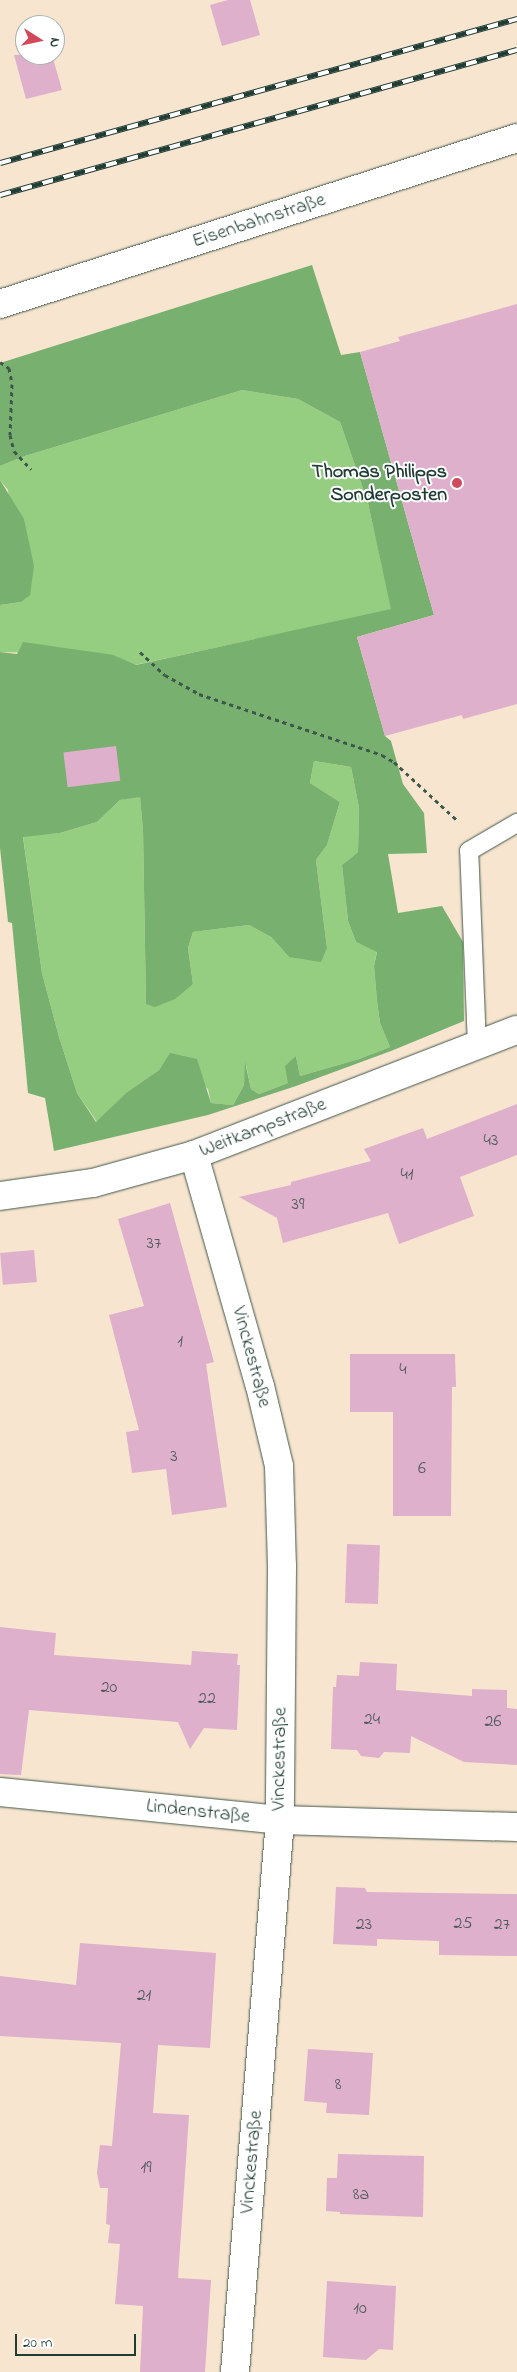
<!DOCTYPE html>
<meta charset="utf-8">
<style>
body{margin:0}
#map{position:relative;width:517px;height:2372px;overflow:hidden;background:#f7e5cf;font-family:"Indie Flower",sans-serif}
div>[style]{position:absolute}
[style*='--x']{left:calc(var(--x)*1px);top:calc(var(--y)*1px);width:calc(var(--w)*1px);rotate:calc(var(--a)*1deg)}
.green>*{inset:0;background:#95ce81}
.forest>*{inset:0;background:#78b16f}
.building>*{inset:0;background:#deb0cc;transform-origin:0 0}
.path>*{height:3px;margin-top:-1.5px;transform-origin:0;background:repeating-linear-gradient(90deg,#3f564b 0 4px,transparent 0 8px)}
.roads{filter:drop-shadow(0 0 1px #3f564b) drop-shadow(0 0 1px #3f564b)}
.service>*{height:18px;margin:-9px;padding:0 9px;transform-origin:9px;border-radius:9px;background:#fff}
.minor>*{height:28px;margin:-14px;padding:0 14px;transform-origin:14px;border-radius:14px;background:#fff}
.rail>*{height:5.5px;margin-top:-2.75px;transform-origin:0;background:repeating-linear-gradient(90deg,#fff 0 11px,#1f3d34 0 22px);box-sizing:border-box;border-block:1px solid #1f3d34}
.dots>*{width:14px;height:14px;translate:-50% -50%;box-sizing:border-box;border:2px solid #fff;border-radius:50%}
span{translate:-50% -50%;white-space:nowrap;text-align:center;line-height:1.15;-webkit-text-stroke:4px #fff;paint-order:stroke}
.number-label{font-size:18px;color:#4f5a5a}
.number-label span{-webkit-text-stroke-width:0}
.street-label{font-size:20px;color:#1f3d34}
.poi-label{font-size:20px;color:#1f3d34;font-weight:700}
.right{translate:-100% -50%;text-align:right}
.north{position:absolute;left:15px;top:15px;width:50px;height:50px;box-sizing:border-box;background:#fff;border:1px solid #a5b1ae;border-radius:50%;rotate:100deg;font-size:14px;font-weight:700;line-height:20px;text-align:center;color:#1f3d34}
.north::after{content:'';display:block;margin:auto;width:18px;height:22px;background:#d1495b;clip-path:polygon(50% 0,100% 100%,50% 72%,0 100%)}
.scale{position:absolute;left:15px;top:2334px;width:121px;height:22px;box-sizing:border-box;border:2px solid #1f3d34;border-top:0;padding-left:6px;font-size:15px;line-height:18px;white-space:nowrap;color:#1f3d34;-webkit-text-stroke:4px #fff;paint-order:stroke}
</style>
<div id="map">
<div class="green">
<i style="clip-path:polygon(242px 390px,298px 399px,340px 422px,368px 503px,392px 610px,135px 665px,114px 655px,0 652px,0 605px,21px 602px,8px 490px,0 480px,0 466px,25px 456px)"></i>
<i style="clip-path:polygon(314px 761px,351px 767px,359px 808px,358px 852px,342px 865px,348px 921px,356px 942px,377px 951px,374px 966px,377px 1001px,380px 1023px,390px 1047px,359px 1059px,300px 1076px,296px 1056px,288px 1083px,259px 1094px,251px 1089px,246px 1065px,244px 1085px,233px 1105px,211px 1103px,208px 1089px,170px 1054px,159px 1070px,127px 1092px,97px 1122px,77px 1093px,59px 1037px,42px 973px,23px 836px,60px 833px,97px 822px,120px 800px,140px 796px,143px 831px,146px 1003px,193px 984px,188px 948px,193px 932px,249px 925px,271px 937px,289px 957px,327px 948px,316px 860px,327px 845px,340px 802px,310px 783px)"></i>
</div>
<div class="forest">
<i style="clip-path:polygon(evenodd,312px 265px,341px 355px,360px 352px,434px 615px,357px 637px,385px 736px,391px 741px,403px 784px,424px 813px,427px 853px,388px 854px,398px 913px,442px 906px,463px 942px,464px 1021px,391px 1051px,296px 1086px,208px 1115px,54px 1151px,45px 1098px,28px 1093px,12px 923px,8px 922px,0 848px,0 652px,17px 654px,23px 642px,114px 655px,136px 665px,391px 609px,368px 503px,340px 422px,298px 399px,242px 390px,25px 456px,0 466px,0 363px,312px 265px,314px 761px,351px 767px,359px 808px,358px 852px,342px 865px,348px 921px,356px 942px,377px 952px,374px 966px,377px 1001px,380px 1023px,390px 1047px,359px 1059px,300px 1076px,296px 1056px,285px 1066px,288px 1083px,259px 1094px,251px 1089px,245px 1062px,244px 1085px,233px 1105px,211px 1103px,197px 1059px,170px 1053px,159px 1070px,127px 1092px,96px 1122px,77px 1093px,59px 1037px,42px 973px,23px 837px,60px 833px,97px 822px,120px 800px,140px 797px,143px 831px,146px 1004px,155px 1007px,175px 999px,193px 984px,188px 948px,193px 932px,249px 925px,271px 937px,289px 957px,321px 962px,327px 948px,316px 860px,327px 845px,340px 802px,310px 783px,314px 761px)"></i>
<i style="clip-path:polygon(0 480px,24px 519px,34px 566px,30px 595px,21px 602px,0 605px)"></i>
</div>
<div class="building">
<i style="clip-path:polygon(228px 0,250px 0,260px 35px,222px 46px,210px 5px)"></i>
<i style="clip-path:polygon(14px 55px,52px 55px,62px 90px,26px 99px)"></i>
<i style="clip-path:polygon(517px 304px,517px 704px,463px 719px,462px 715px,385px 736px,357px 637px,434px 615px,360px 352px,400px 341px,398px 337px)"></i>
<i style="left:116px;top:746px;width:35px;height:53px;rotate:83deg"></i>
<i style="clip-path:polygon(517px 1104px,517px 1155px,460px 1177px,474px 1216px,399px 1244px,388px 1213px,283px 1243px,277px 1218px,239px 1197px,291px 1185px,291px 1182px,371px 1161px,364px 1149px,423px 1128px,427px 1139px)"></i>
<i style="clip-path:polygon(170px 1203px,214px 1362px,206px 1364px,227px 1507px,172px 1515px,166px 1469px,132px 1473px,126px 1432px,139px 1430px,109px 1315px,144px 1306px,118px 1219px)"></i>
<i style="left:34px;top:1250px;width:32px;height:34px;rotate:85deg"></i>
<i style="clip-path:polygon(350px 1354px,455px 1354px,456px 1387px,452px 1387px,451px 1516px,393px 1516px,393px 1412px,350px 1412px)"></i>
<i style="left:347px;top:1544px;width:33px;height:59px;rotate:2deg"></i>
<i style="clip-path:polygon(0 1627px,56px 1633px,54px 1655px,191px 1665px,192px 1651px,238px 1654px,237px 1665px,240px 1665px,237px 1730px,204px 1728px,190px 1749px,178px 1722px,29px 1710px,21px 1775px,0 1774px)"></i>
<i style="clip-path:polygon(360px 1662px,397px 1664px,396px 1690px,472px 1696px,472px 1689px,507px 1690px,507px 1708px,517px 1709px,517px 1765px,464px 1762px,411px 1736px,410px 1753px,384px 1752px,379px 1758px,361px 1756px,357px 1750px,331px 1749px,333px 1687px,336px 1687px,337px 1675px,359px 1676px)"></i>
<i style="clip-path:polygon(336px 1887px,365px 1888px,367px 1892px,517px 1894px,517px 1956px,439px 1955px,439px 1941px,377px 1939px,377px 1946px,333px 1944px)"></i>
<i style="clip-path:polygon(80px 1943px,216px 1953px,210px 2048px,158px 2045px,153px 2113px,189px 2115px,178px 2278px,211px 2280px,205px 2372px,140px 2372px,143px 2306px,115px 2304px,120px 2244px,108px 2243px,110px 2225px,106px 2224px,108px 2188px,100px 2188px,97px 2173px,100px 2145px,112px 2146px,121px 2043px,0 2036px,0 1976px,76px 1985px)"></i>
<i style="clip-path:polygon(308px 2049px,373px 2053px,369px 2115px,326px 2113px,327px 2103px,304px 2101px)"></i>
<i style="clip-path:polygon(338px 2154px,424px 2156px,423px 2217px,340px 2214px,340px 2212px,326px 2211px,327px 2178px,337px 2178px)"></i>
<i style="clip-path:polygon(327px 2281px,396px 2286px,393px 2350px,379px 2349px,366px 2360px,323px 2357px)"></i>
</div>
<div class="path">
<i style="--x:0;--y:362;--w:11;--a:34"></i>
<i style="--x:9;--y:368;--w:16;--a:79"></i>
<i style="--x:12;--y:384;--w:51;--a:92.2"></i>
<i style="--x:10;--y:435;--w:16;--a:76"></i>
<i style="--x:14;--y:451;--w:25;--a:47"></i>
<i style="--x:140;--y:652;--w:34;--a:43"></i>
<i style="--x:165;--y:675;--w:39;--a:29"></i>
<i style="--x:199;--y:694;--w:193;--a:18.4"></i>
<i style="--x:382;--y:755;--w:14;--a:30"></i>
<i style="--x:394;--y:762;--w:87;--a:42.7"></i>
</div>
<div class="roads">
<div class="service">
<i style="--x:477;--y:1046;--w:195;--a:-92.3"></i>
<i style="--x:469;--y:851;--w:56;--a:-30.3"></i>
</div>
<div class="minor">
<i style="--x:0;--y:304;--w:543;--a:-17.8"></i>
<i style="--x:194;--y:1155;--w:240;--a:74.1"></i>
<i style="--x:260;--y:1386;--w:82;--a:76.6"></i>
<i style="--x:279;--y:1466;--w:100;--a:88.3"></i>
<i style="--x:282;--y:1566;--w:254;--a:90.5"></i>
<i style="--x:280;--y:1820;--w:554;--a:94.66"></i>
<i style="--x:0;--y:1196;--w:94;--a:-8"></i>
<i style="--x:93;--y:1183;--w:105;--a:-15.5"></i>
<i style="--x:194;--y:1155;--w:346;--a:-21.2"></i>
<i style="--x:0;--y:1792;--w:281;--a:5.7"></i>
<i style="--x:280;--y:1820;--w:237;--a:1.7"></i>
</div>
</div>
<div class="rail">
<i style="--x:0;--y:163;--w:537;--a:-15.56"></i>
<i style="--x:0;--y:195;--w:537;--a:-15.67"></i>
</div>
<div class="dots">
<i style="left:457px;top:483px;background:#d1495b"></i>
</div>
<div class="number-label">
<span style="left:491px;top:1141px">43</span>
<span style="left:407px;top:1175px">41</span>
<span style="left:298px;top:1205px">39</span>
<span style="left:154px;top:1244px">37</span>
<span style="left:180px;top:1342px">1</span>
<span style="left:403px;top:1370px">4</span>
<span style="left:174px;top:1457px">3</span>
<span style="left:422px;top:1469px">6</span>
<span style="left:109px;top:1688px">20</span>
<span style="left:207px;top:1699px">22</span>
<span style="left:372px;top:1720px">24</span>
<span style="left:493px;top:1722px">26</span>
<span style="left:463px;top:1924px">25</span>
<span style="left:364px;top:1925px">23</span>
<span style="left:502px;top:1925px">27</span>
<span style="left:144px;top:1996px">21</span>
<span style="left:338px;top:2085px">8</span>
<span style="left:146px;top:2168px">19</span>
<span style="left:361px;top:2195px">8a</span>
<span style="left:360px;top:2309px">10</span>
</div>
<div class="street-label">
<span style="left:259px;top:221px;rotate:-18deg">Eisenbahnstraße</span>
<span style="left:263px;top:1128px;rotate:-21deg">Weitkampstraße</span>
<span style="left:251px;top:1357px;rotate:75deg">Vinckestraße</span>
<span style="left:280px;top:1759px;rotate:-89deg">Vinckestraße</span>
<span style="left:198px;top:1812px;rotate:6deg">Lindenstraße</span>
<span style="left:252px;top:2162px;rotate:-85deg">Vinckestraße</span>
</div>
<div class="poi-label">
<span class="right" style="left:447px;top:484px">Thomas Philipps<br>Sonderposten</span>
</div>
<div class="north">N</div>
<div class="scale">20 m</div>
</div>
